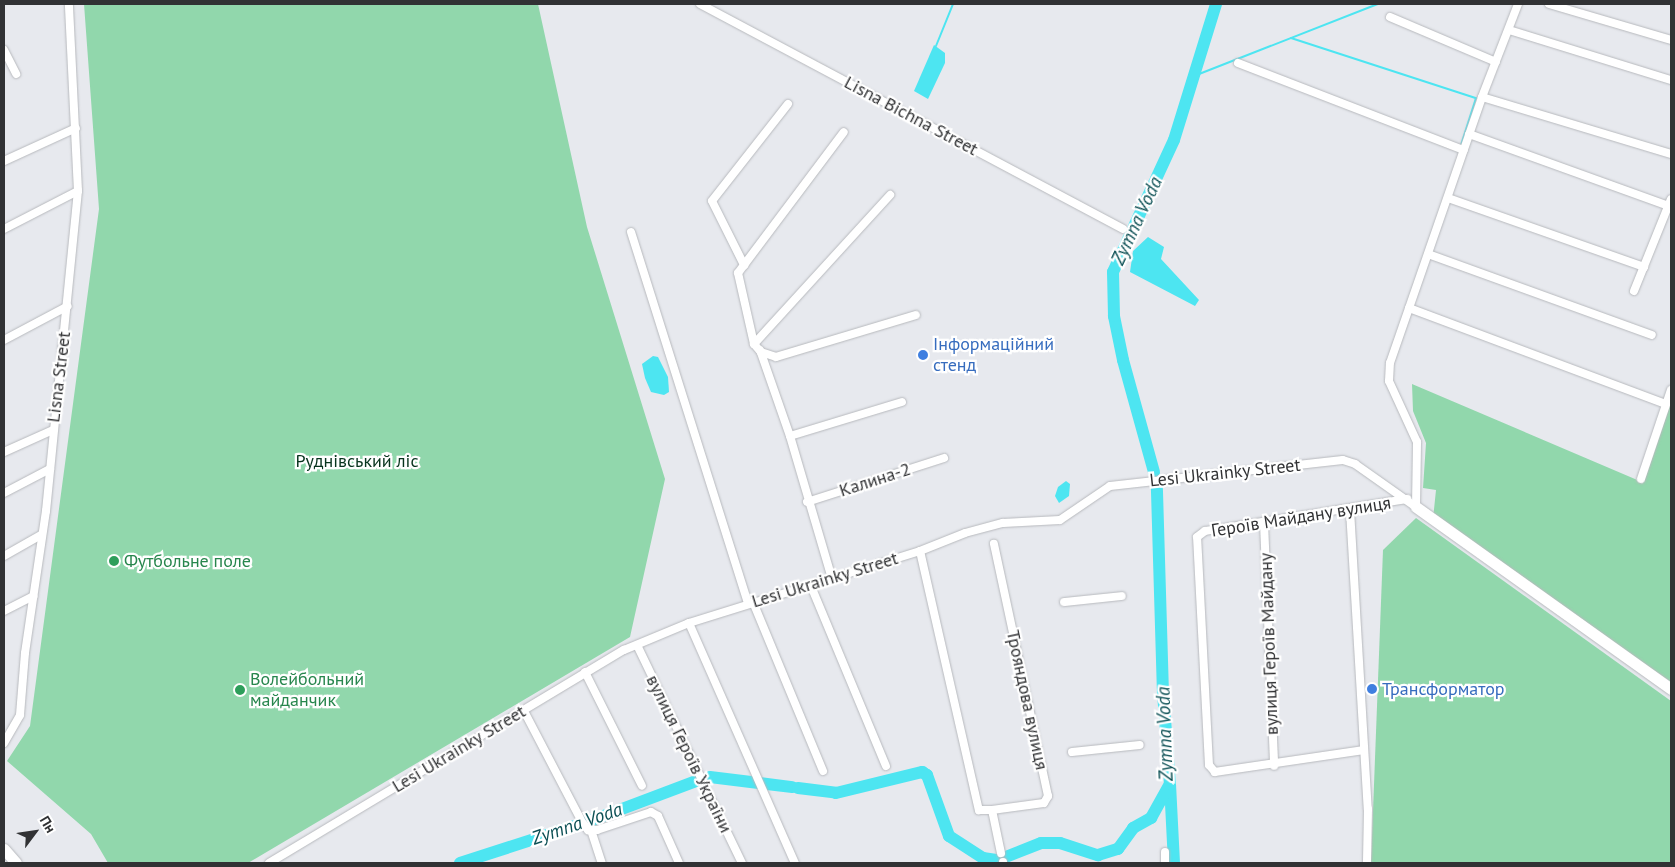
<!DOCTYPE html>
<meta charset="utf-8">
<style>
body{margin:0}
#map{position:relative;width:1675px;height:867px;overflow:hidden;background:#e7e9ee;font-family:"PT Sans",sans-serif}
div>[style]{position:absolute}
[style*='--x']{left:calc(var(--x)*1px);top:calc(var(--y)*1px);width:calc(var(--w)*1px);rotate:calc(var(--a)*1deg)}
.green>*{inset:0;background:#91d7ac}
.water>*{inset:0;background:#4de5f1}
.stream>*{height:2px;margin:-1px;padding:0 1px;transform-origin:1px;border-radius:1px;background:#4de5f1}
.river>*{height:12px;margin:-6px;padding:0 6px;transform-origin:6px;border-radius:6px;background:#4de5f1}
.roads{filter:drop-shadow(0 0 1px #b7b9bd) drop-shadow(0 0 1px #b7b9bd)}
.street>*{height:8px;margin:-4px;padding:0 4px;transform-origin:4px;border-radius:4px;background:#fff}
.secondary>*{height:11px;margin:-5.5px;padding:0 5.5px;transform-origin:5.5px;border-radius:5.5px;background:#fff}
.dots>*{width:14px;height:14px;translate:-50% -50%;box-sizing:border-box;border:2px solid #fff;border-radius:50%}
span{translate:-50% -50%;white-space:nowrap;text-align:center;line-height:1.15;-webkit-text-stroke:4.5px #fff;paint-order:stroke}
.street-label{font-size:18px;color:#313234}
.shop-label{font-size:18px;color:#366cbe}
.left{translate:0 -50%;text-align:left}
.park-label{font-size:18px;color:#07331d}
.leisure-label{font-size:18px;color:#27864d}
.water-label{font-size:19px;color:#0b4f54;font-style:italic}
.frame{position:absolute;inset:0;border:5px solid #313234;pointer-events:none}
.north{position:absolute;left:10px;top:807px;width:50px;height:50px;-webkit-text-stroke:4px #fff;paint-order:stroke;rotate:59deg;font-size:14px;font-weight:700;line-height:20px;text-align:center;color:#313234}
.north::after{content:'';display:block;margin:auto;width:18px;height:22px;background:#313234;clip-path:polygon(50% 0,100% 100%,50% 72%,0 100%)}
</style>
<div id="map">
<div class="green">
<i style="clip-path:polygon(84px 4px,538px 4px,587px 227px,665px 479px,630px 637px,248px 863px,108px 863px,91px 834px,7px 761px,30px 726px,99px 209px)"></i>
<i style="clip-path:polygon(1412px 384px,1642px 482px,1671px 396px,1671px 682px,1433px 519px,1436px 490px,1423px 488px,1426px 443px,1413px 411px)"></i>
<i style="clip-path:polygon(1416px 518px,1671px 701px,1671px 863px,1371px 863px,1383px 550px)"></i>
</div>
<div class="water">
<i style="clip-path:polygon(934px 45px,945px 53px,945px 63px,928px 99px,914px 91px)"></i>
<i style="clip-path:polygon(1148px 237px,1164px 247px,1161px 259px,1199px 300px,1195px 306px,1130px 272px,1133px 251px)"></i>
<i style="clip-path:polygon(653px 356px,658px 357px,668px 377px,669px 392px,664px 395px,651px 392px,645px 378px,642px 364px)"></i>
<i style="clip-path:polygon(1066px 481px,1070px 484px,1069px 496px,1059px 503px,1055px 496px,1058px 487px)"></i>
</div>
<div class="stream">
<i style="--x:1291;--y:38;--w:194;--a:18"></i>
<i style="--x:1476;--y:98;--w:49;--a:107.7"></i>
<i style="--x:936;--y:46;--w:45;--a:-68"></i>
<i style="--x:1194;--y:76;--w:198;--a:-21.4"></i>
</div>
<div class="river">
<i style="--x:1154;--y:472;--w:116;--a:-105.5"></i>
<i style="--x:1123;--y:360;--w:45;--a:-101.6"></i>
<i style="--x:1114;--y:316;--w:44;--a:-91.3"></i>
<i style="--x:1113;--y:272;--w:145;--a:-65.2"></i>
<i style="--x:1174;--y:140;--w:142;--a:-72.8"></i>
<i style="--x:710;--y:777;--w:83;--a:7"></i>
<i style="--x:1170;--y:784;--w:79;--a:87.1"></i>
<i style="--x:798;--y:788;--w:38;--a:7"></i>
<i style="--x:836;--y:793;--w:89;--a:-13.7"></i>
<i style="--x:922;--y:772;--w:6;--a:31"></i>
<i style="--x:927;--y:775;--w:65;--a:70.2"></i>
<i style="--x:949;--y:836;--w:40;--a:32.9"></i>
<i style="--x:983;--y:858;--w:15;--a:8"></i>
<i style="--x:998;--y:860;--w:46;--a:-21.6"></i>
<i style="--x:1041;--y:843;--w:19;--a:0"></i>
<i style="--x:1060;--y:843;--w:40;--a:18"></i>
<i style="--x:1098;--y:855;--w:21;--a:-17"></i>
<i style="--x:1118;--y:849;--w:26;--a:-54"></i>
<i style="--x:1133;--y:828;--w:21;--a:-29"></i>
<i style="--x:1151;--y:818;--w:39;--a:-61"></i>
<i style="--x:1170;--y:784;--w:90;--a:-94.4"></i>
<i style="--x:1163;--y:694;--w:205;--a:-91.7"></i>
<i style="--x:460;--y:863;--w:137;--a:-17.9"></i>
<i style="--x:590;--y:821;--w:111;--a:-20.6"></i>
</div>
<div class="roads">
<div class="street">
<i style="--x:700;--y:4;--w:479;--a:28"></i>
<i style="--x:1549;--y:4;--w:127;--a:16.4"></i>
<i style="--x:1390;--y:17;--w:115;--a:23"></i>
<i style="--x:1509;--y:30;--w:170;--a:17.2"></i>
<i style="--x:4;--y:50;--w:27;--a:63"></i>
<i style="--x:1238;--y:63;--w:242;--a:21.1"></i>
<i style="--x:1482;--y:97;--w:197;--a:16.8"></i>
<i style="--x:788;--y:104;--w:123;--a:128.1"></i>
<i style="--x:712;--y:201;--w:72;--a:63.4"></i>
<i style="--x:744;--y:265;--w:10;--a:127"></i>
<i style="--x:738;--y:273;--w:73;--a:77.3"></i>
<i style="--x:754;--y:344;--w:11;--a:49"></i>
<i style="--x:761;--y:352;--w:16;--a:18"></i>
<i style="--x:776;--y:357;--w:146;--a:-16.7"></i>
<i style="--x:1469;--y:134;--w:213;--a:19.8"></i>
<i style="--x:4;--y:161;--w:79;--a:-24.6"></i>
<i style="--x:1448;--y:198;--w:208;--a:19.4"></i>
<i style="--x:4;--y:229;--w:83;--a:-27.2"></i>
<i style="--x:631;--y:232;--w:390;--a:72.5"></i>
<i style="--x:1428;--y:254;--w:238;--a:19.9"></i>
<i style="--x:744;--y:265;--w:166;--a:-53.1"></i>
<i style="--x:1634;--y:291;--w:99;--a:-68.1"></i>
<i style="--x:1409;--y:308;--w:274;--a:20.5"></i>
<i style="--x:4;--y:340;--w:72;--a:-28"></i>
<i style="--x:754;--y:344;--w:202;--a:-47.6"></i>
<i style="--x:760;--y:350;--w:91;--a:70.8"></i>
<i style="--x:790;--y:436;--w:149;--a:73.6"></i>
<i style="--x:790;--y:436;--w:117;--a:-16.9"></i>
<i style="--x:4;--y:452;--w:54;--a:-24.2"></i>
<i style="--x:1641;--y:479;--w:94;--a:-71.4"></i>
<i style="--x:4;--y:493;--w:52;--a:-27.6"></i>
<i style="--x:807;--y:502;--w:144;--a:-17.8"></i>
<i style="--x:1416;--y:507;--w:65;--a:-89.1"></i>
<i style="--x:1417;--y:442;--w:67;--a:-114.7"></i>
<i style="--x:1389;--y:381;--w:18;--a:-87"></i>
<i style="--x:1390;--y:363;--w:281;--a:-70.9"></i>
<i style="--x:1482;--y:97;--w:100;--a:-68.8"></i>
<i style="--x:1350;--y:510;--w:300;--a:86.6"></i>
<i style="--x:1368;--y:809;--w:54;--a:91.1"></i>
<i style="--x:1264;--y:523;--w:243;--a:87.6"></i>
<i style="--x:920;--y:551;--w:266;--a:77.2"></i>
<i style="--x:979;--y:810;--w:13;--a:0"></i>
<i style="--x:992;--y:810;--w:52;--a:-7.7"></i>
<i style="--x:1044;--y:803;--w:8;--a:-60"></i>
<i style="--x:1048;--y:796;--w:258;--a:-102.1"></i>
<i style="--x:4;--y:556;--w:43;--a:-29.6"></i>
<i style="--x:811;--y:586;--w:195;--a:67.4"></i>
<i style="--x:753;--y:602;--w:183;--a:67.5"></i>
<i style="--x:1064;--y:602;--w:58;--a:-5.9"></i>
<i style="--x:4;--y:611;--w:33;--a:-27"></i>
<i style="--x:689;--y:623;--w:262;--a:66.2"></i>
<i style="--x:637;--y:645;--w:242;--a:64.3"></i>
<i style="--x:585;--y:672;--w:127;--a:63.4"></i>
<i style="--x:524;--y:711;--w:123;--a:62.4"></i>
<i style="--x:4;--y:743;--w:32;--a:-60"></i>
<i style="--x:20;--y:715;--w:62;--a:-85.4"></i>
<i style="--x:25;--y:653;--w:144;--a:-81.6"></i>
<i style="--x:46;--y:511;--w:322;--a:-84.3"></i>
<i style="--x:78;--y:191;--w:187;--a:-92.8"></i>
<i style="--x:1364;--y:750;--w:151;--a:171.6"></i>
<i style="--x:1215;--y:772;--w:9;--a:-131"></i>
<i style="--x:1209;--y:765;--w:228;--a:-93"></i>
<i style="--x:1197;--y:537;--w:10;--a:-37"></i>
<i style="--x:1205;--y:531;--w:205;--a:-9"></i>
<i style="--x:1072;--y:752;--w:68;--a:-5.9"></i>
<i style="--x:992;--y:810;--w:44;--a:78.2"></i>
<i style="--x:583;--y:823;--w:9;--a:54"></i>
<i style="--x:588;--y:830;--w:9;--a:0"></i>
<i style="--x:597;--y:830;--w:57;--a:-18.4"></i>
<i style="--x:651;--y:812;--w:8;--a:30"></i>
<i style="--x:658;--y:816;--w:51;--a:65.9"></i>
<i style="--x:591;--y:830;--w:35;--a:72"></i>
<i style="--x:1165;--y:852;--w:11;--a:90"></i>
<i style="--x:1003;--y:862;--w:1;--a:90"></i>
<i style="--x:269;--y:863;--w:414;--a:-31"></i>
<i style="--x:624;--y:650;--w:70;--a:-22.6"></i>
<i style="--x:689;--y:623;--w:242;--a:-17.3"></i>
<i style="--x:920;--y:551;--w:48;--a:-21.8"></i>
<i style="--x:965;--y:533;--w:39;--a:-15"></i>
<i style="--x:1003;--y:523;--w:57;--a:-3"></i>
<i style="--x:1060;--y:520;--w:60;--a:-34.2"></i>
<i style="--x:1110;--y:486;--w:234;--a:-6.4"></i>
<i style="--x:1343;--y:460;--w:13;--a:18"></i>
<i style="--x:1355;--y:464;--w:75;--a:35.2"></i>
</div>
<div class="secondary">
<i style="--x:1416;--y:507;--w:313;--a:35.5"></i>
<i style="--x:4;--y:849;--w:18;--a:49"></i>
</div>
</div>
<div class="dots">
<i style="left:923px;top:355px;background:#3f7fe0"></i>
<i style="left:114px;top:561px;background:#2e9e5b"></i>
<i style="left:1372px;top:689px;background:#3f7fe0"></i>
<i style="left:240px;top:690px;background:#2e9e5b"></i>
</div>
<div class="street-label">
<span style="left:911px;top:116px;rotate:28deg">Lisna Bichna Street</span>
<span style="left:59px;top:377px;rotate:-83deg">Lisna Street</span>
<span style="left:1225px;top:473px;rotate:-6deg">Lesi Ukrainky Street</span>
<span style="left:875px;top:480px;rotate:-18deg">Калина-2</span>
<span style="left:1301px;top:517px;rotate:-9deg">Героїв Майдану вулиця</span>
<span style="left:825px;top:580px;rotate:-17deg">Lesi Ukrainky Street</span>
<span style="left:1269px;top:644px;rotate:-92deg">вулиця Героїв Майдану</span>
<span style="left:1027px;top:700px;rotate:78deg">Трояндова вулиця</span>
<span style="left:459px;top:749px;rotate:-31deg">Lesi Ukrainky Street</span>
<span style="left:689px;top:754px;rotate:64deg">вулиця Героїв України</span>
</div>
<div class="shop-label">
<span class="left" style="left:933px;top:355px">Інформаційний<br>стенд</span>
<span class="left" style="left:1382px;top:689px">Трансформатор</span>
</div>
<div class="park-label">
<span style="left:357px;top:461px">Руднівський ліс</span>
</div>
<div class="leisure-label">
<span class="left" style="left:124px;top:561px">Футбольне поле</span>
<span class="left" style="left:250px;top:690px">Волейбольний<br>майданчик</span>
</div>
<div class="water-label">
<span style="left:1137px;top:221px;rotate:-65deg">Zymna Voda</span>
<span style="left:1165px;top:734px;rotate:-92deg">Zymna Voda</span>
<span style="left:577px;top:824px;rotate:-19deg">Zymna Voda</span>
</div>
<div class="frame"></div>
<div class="north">Пн</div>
</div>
